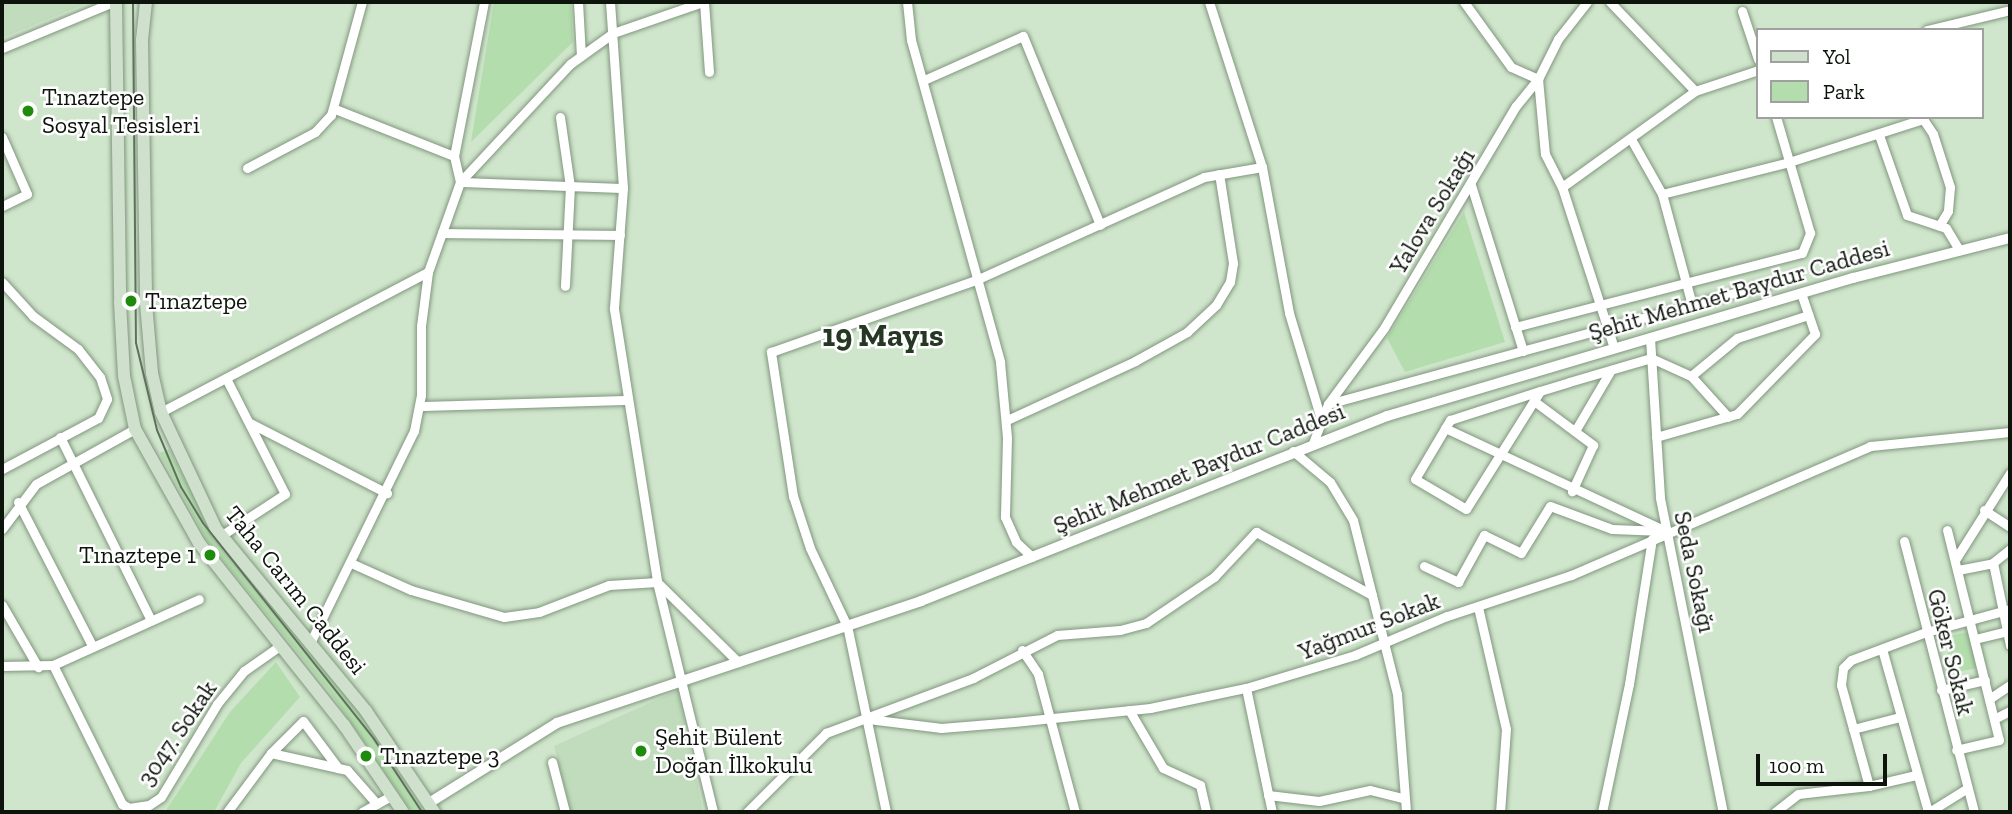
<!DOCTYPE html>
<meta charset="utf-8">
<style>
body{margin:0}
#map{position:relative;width:2012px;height:814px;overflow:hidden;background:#cfe6cc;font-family:"Zilla Slab",serif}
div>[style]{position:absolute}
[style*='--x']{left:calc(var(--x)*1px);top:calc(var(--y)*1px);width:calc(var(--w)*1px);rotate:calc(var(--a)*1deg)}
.built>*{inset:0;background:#c0dcbc}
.green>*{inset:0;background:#b3ddad;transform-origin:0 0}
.roads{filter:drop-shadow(0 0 2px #81967e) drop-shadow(0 0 2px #81967e)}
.minor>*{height:9px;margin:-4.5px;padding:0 4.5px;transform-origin:4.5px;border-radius:4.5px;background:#fff}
.tertiary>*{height:10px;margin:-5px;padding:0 5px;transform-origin:5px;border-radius:5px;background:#fff}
.secondary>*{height:12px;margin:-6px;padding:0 6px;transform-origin:6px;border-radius:6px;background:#cfe0cc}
.tram>*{height:2px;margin:-1px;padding:0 1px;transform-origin:1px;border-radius:1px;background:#616f5f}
.dots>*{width:19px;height:19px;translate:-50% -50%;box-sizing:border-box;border:4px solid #fff;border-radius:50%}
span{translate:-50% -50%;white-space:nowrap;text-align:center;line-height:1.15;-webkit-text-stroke:5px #fff;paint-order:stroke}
.poi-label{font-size:24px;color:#0c140b}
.left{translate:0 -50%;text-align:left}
.right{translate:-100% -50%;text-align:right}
.street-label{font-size:24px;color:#0c140b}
.district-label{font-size:32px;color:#263823;font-weight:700}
.frame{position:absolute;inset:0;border:4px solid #0c140b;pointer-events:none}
.legend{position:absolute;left:1756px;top:28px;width:228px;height:91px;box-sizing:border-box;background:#fff;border:2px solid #9ea19d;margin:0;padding:9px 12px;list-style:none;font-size:21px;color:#0c140b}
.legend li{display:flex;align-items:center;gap:14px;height:35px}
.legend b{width:35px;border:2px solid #9ea19d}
.scale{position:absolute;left:1756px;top:754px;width:131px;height:32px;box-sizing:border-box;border:4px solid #0c140b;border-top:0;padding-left:9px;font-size:21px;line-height:24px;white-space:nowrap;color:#0c140b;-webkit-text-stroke:5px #fff;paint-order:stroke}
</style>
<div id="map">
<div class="built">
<i style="clip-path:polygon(2px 2px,90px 2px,2px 38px)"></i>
<i style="clip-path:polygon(678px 690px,703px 812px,571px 812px,554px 746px)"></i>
</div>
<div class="green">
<i style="clip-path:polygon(494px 2px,571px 2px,573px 42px,471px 142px)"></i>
<i style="clip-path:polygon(1464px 212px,1505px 342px,1405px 372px,1387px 338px)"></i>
<i style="clip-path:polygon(169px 449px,207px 523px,353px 704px,425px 812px,412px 812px,330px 692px,206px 539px,160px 453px)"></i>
<i style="left:1969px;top:632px;width:37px;height:25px;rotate:79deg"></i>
<i style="clip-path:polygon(276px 662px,300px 697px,241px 763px,214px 812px,165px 812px,230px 712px)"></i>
</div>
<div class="roads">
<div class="minor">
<i style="--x:484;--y:2;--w:157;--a:101"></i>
<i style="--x:454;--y:156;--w:27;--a:77"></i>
<i style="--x:460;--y:182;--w:163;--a:2.1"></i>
<i style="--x:578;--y:2;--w:54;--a:86.8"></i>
<i style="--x:610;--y:2;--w:186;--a:86"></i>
<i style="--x:623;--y:188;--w:121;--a:94.3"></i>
<i style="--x:614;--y:309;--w:276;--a:81"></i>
<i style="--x:657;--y:582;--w:237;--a:76.3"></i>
<i style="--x:704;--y:2;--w:70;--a:85.9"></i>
<i style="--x:907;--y:2;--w:38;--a:84"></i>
<i style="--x:911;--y:40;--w:334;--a:74.5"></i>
<i style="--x:1000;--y:362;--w:76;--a:84.7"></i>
<i style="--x:1007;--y:438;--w:79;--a:91.5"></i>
<i style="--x:1005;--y:517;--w:27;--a:66"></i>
<i style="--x:1016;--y:542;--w:22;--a:43"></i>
<i style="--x:1209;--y:2;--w:173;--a:72.2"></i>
<i style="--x:1262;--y:167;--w:148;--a:79.5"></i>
<i style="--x:1289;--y:313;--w:111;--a:73.2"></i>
<i style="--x:1464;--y:2;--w:80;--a:54.1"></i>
<i style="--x:1511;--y:67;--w:30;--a:24"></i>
<i style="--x:1538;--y:79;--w:75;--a:84.7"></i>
<i style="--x:1545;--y:154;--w:37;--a:63"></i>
<i style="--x:1562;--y:187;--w:169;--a:72.1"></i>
<i style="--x:1610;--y:2;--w:123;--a:46.3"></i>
<i style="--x:1742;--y:11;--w:51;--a:71.6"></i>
<i style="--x:1927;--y:30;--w:85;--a:-13.5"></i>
<i style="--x:2;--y:48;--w:120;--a:-22.5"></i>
<i style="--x:924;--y:80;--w:108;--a:-24"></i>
<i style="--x:1023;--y:36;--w:204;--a:67.8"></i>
<i style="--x:335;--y:109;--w:128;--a:21.6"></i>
<i style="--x:560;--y:117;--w:70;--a:81.8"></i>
<i style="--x:570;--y:186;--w:100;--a:92.9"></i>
<i style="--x:1879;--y:135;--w:85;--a:70.7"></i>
<i style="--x:1907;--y:215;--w:41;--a:18.4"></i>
<i style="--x:1946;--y:228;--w:26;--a:59"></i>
<i style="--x:2;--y:137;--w:62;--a:66.3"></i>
<i style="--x:27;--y:194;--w:28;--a:154"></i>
<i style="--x:1631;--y:139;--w:63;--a:60.6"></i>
<i style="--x:247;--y:168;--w:77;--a:-27.9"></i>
<i style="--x:315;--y:132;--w:23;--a:-47"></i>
<i style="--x:331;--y:115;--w:117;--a:-74.7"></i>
<i style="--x:1471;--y:185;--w:174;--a:72.6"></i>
<i style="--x:1562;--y:187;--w:164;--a:-35.8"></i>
<i style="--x:1695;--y:91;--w:66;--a:-18.4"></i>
<i style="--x:442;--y:233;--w:178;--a:0.6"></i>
<i style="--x:2;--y:282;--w:46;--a:47.6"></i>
<i style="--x:33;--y:316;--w:56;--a:36.3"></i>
<i style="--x:78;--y:349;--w:36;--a:52"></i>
<i style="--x:100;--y:377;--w:23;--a:72"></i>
<i style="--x:107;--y:399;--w:21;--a:115"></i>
<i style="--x:98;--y:418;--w:109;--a:152"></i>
<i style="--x:1692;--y:305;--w:115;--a:-105.1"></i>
<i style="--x:1662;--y:194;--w:131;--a:-14.1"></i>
<i style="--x:1789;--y:162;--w:141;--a:-17.8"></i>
<i style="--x:1923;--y:119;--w:18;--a:56"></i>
<i style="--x:1933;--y:134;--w:56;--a:72.2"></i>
<i style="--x:1950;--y:187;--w:24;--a:95"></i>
<i style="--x:1948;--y:211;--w:17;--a:121"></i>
<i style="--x:1515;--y:327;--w:296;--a:-14.5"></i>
<i style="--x:1802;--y:253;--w:22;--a:-68"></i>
<i style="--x:1810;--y:233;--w:121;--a:-106.3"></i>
<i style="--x:1650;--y:338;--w:160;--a:86.4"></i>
<i style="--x:1660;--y:498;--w:320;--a:78.7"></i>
<i style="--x:1691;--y:376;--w:60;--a:-39.6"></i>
<i style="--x:1737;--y:338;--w:75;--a:-17.9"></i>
<i style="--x:1540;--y:391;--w:139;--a:122.1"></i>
<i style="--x:1466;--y:509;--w:59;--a:-149.5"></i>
<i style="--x:1415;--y:479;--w:69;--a:-59.3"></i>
<i style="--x:1450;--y:420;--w:95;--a:-17.9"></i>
<i style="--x:1540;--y:391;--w:30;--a:-17"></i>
<i style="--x:1569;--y:382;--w:85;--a:-16.3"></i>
<i style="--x:1651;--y:358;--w:44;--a:24.2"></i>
<i style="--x:1691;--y:376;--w:55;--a:47.9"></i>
<i style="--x:1534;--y:401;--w:74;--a:36.7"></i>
<i style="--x:1593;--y:445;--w:51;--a:114.5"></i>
<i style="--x:1328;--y:404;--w:486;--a:-15.3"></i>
<i style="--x:420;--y:406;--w:208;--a:-1.7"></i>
<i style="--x:161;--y:412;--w:301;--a:-27.7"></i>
<i style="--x:1007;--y:420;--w:141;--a:-24.7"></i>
<i style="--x:1135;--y:361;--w:60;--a:-29.1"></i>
<i style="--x:1187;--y:332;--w:40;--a:-43"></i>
<i style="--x:1216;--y:305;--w:27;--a:-59"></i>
<i style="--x:1230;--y:282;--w:19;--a:-81"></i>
<i style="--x:1233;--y:263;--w:90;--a:-98.9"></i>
<i style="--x:250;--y:423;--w:154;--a:27.1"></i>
<i style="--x:1445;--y:428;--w:236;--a:25"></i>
<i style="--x:1575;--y:431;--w:71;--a:-59.5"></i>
<i style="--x:60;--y:437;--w:204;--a:63.6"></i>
<i style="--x:1656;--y:437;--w:84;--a:-15.9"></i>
<i style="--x:1737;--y:414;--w:112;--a:-45.7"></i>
<i style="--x:1815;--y:334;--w:43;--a:-108.9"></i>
<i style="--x:1313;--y:443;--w:42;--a:-69"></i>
<i style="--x:1328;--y:404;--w:94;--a:-53.6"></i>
<i style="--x:1384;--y:328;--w:258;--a:-59.3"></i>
<i style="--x:1516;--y:106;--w:35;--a:-51"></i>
<i style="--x:1538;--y:79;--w:45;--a:-63.4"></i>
<i style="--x:1558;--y:39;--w:47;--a:-51.9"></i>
<i style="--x:1293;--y:451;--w:48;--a:40"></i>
<i style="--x:1330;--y:482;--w:44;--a:58.8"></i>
<i style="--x:1353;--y:520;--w:179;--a:75.8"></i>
<i style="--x:1397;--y:694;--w:118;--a:85.6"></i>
<i style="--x:18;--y:502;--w:163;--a:62.7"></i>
<i style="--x:1984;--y:510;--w:31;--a:33"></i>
<i style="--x:2;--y:529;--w:56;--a:-52.9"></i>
<i style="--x:36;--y:484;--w:113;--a:-29.1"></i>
<i style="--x:1947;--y:530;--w:216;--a:76.1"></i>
<i style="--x:1999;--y:740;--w:44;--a:166.9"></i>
<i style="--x:222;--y:535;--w:75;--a:-33.1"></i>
<i style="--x:285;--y:494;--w:130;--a:-117"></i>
<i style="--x:1904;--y:541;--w:280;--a:75.5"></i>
<i style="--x:2010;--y:549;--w:22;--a:141"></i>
<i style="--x:1993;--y:563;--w:84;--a:78.3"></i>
<i style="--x:1955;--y:560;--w:103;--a:-57.7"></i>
<i style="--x:351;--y:563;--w:66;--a:24.2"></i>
<i style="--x:411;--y:590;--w:97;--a:16.2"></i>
<i style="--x:504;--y:617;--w:35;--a:-8"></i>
<i style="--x:539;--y:612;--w:75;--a:-21.1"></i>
<i style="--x:609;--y:585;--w:48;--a:-3.6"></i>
<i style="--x:657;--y:582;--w:114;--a:44.6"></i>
<i style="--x:1424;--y:566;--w:38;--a:25"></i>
<i style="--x:1458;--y:582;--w:54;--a:-61"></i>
<i style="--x:1484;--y:535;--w:41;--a:25.9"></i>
<i style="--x:1521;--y:553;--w:55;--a:-58.3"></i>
<i style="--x:1550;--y:506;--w:66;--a:20.4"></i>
<i style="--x:1612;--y:529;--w:51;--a:2.2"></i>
<i style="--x:1958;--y:570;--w:36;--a:-11"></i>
<i style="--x:2;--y:605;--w:72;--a:59.9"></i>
<i style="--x:1478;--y:607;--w:125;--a:77.1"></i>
<i style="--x:1506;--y:729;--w:83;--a:94.1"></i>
<i style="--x:1975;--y:639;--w:33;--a:-14"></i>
<i style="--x:311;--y:641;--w:234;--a:-63.9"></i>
<i style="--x:414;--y:431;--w:37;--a:-79"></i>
<i style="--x:421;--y:395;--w:69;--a:-90"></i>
<i style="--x:421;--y:326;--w:54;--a:-82.6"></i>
<i style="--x:428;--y:272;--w:96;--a:-70.4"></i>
<i style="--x:460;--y:182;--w:161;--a:-47"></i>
<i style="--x:570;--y:64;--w:53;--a:-35.8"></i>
<i style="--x:613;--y:33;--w:95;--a:-19"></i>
<i style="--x:1882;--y:649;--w:169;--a:74.2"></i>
<i style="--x:1022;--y:650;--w:29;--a:56"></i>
<i style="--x:1038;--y:674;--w:143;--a:75"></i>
<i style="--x:53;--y:665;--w:155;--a:63.6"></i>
<i style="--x:122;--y:804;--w:8;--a:30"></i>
<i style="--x:129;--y:808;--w:20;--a:-9"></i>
<i style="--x:149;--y:805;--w:14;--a:-34"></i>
<i style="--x:161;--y:797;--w:109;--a:-58.9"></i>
<i style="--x:217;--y:704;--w:43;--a:-50.7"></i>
<i style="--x:244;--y:671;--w:45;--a:-35.1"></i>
<i style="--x:2;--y:666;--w:51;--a:-1.1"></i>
<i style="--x:53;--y:665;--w:160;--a:-24.3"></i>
<i style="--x:1246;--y:688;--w:127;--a:78.2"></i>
<i style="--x:1941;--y:690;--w:45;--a:-12.8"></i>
<i style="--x:1989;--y:699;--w:25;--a:-34"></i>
<i style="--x:1129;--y:710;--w:67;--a:59.6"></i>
<i style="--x:1163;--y:768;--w:41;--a:24.7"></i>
<i style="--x:1200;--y:785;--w:28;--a:77"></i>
<i style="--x:868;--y:719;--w:74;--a:7"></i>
<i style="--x:941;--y:728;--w:73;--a:-4.7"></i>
<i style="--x:1014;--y:722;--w:137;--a:-5.9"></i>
<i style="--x:1150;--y:708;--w:98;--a:-11.8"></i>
<i style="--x:1246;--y:688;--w:114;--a:-16.8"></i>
<i style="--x:1355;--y:655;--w:100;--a:-23"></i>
<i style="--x:1447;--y:616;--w:131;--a:-18.3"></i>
<i style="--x:1571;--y:575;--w:326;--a:-23.3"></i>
<i style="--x:1870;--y:446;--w:141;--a:-5.7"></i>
<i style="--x:1994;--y:719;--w:18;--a:-27"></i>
<i style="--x:1853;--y:729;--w:49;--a:-14.3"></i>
<i style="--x:271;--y:753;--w:45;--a:-45"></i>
<i style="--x:303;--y:721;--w:59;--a:53.3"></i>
<i style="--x:552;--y:762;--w:52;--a:75.4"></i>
<i style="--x:1916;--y:775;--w:48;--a:166.8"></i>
<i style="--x:1869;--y:786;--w:105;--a:-105.5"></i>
<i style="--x:1841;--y:685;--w:17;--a:-83"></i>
<i style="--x:1843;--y:668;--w:11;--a:-45"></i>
<i style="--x:1851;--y:660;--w:80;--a:-20.5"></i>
<i style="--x:1926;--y:632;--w:87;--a:-15.3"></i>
<i style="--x:1268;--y:795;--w:51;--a:6.7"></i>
<i style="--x:1319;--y:801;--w:52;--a:-12.2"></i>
<i style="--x:1370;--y:790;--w:36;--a:14"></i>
<i style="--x:227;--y:812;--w:74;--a:-53.3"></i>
<i style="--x:271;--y:753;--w:78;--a:12.6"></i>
<i style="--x:347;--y:770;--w:45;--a:48.6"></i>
<i style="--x:362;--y:812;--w:35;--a:-29"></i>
<i style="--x:747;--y:812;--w:112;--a:-45"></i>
<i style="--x:826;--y:733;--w:157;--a:-20.5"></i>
<i style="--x:973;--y:678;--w:94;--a:-27.1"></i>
<i style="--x:1057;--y:635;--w:63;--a:-4.5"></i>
<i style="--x:1120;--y:630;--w:27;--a:-15"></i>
<i style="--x:1146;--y:623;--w:82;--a:-34.1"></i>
<i style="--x:1214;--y:577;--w:62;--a:-47"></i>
<i style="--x:1256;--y:532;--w:132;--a:28.5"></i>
<i style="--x:886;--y:812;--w:190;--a:-101.8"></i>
<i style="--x:847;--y:626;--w:86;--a:-115.4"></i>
<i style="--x:810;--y:548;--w:55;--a:-108.1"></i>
<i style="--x:793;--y:496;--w:146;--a:-98.7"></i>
<i style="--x:771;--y:352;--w:217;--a:-19.4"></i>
<i style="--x:976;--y:280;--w:250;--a:-24.3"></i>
<i style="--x:1204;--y:177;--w:59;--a:-9.8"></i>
<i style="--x:1602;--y:812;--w:131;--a:-78.1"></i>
<i style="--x:1629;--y:684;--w:147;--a:-81"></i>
<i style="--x:1775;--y:812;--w:29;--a:-38"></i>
<i style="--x:1798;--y:794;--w:71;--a:-6.4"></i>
<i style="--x:1929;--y:812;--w:44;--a:-31.9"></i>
</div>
<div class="tertiary">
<i style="--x:429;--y:803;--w:151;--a:-32"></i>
<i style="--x:557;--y:723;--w:384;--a:-18.5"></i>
<i style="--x:921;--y:601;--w:501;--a:-21.65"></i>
<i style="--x:1387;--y:416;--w:486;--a:-16.5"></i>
<i style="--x:1853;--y:278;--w:162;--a:-14.3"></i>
</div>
<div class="secondary">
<i style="--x:116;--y:2;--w:300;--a:89.2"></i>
<i style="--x:120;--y:302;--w:74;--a:86.9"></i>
<i style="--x:124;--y:376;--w:54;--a:78.3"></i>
<i style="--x:135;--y:429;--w:131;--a:60.7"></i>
<i style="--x:199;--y:543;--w:233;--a:51.5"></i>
<i style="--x:344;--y:725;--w:105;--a:55.9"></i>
<i style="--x:146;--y:2;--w:38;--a:96"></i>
<i style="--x:142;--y:40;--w:263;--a:89.1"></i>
<i style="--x:146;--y:303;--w:70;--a:85.1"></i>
<i style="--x:152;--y:373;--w:40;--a:77"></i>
<i style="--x:161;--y:412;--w:129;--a:64.8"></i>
<i style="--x:216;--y:529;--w:236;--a:50.5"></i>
<i style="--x:366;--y:711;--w:122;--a:56"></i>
</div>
</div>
<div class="tram">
<i style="--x:133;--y:2;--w:341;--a:89.5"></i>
<i style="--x:136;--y:343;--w:89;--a:76.4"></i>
<i style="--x:157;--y:430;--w:62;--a:67.2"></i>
<i style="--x:181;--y:487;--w:42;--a:58.6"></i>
<i style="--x:203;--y:523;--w:275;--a:51.6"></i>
<i style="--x:374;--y:739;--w:87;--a:56.7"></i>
</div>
<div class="dots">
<i style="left:28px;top:111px;background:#1e8b0c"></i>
<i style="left:131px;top:301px;background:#1e8b0c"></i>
<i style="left:210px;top:555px;background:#1e8b0c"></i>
<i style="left:641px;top:751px;background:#1e8b0c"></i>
<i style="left:366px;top:756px;background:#1e8b0c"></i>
</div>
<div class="poi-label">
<span class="left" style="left:42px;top:111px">Tınaztepe<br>Sosyal Tesisleri</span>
<span class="left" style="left:145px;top:301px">Tınaztepe</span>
<span class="right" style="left:196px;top:555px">Tınaztepe 1</span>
<span class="left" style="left:655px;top:751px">Şehit Bülent<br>Doğan İlkokulu</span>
<span class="left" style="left:380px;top:756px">Tınaztepe 3</span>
</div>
<div class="street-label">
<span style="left:1432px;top:211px;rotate:-59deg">Yalova Sokağı</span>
<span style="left:1739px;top:290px;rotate:-16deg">Şehit Mehmet Baydur Caddesi</span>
<span style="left:1199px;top:468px;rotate:-22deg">Şehit Mehmet Baydur Caddesi</span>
<span style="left:1695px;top:572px;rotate:78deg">Seda Sokağı</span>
<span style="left:296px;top:590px;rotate:51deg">Taha Carım Caddesi</span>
<span style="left:1369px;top:626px;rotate:-21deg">Yağmur Sokak</span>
<span style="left:1951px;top:652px;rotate:76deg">Göker Sokak</span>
<span style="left:177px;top:733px;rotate:-56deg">3047. Sokak</span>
</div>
<div class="district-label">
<span style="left:883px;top:335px">19 Mayıs</span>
</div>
<div class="frame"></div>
<ul class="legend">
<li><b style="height:9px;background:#cfe0cc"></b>Yol</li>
<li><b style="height:19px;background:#b3ddad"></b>Park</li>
</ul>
<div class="scale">100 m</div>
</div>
